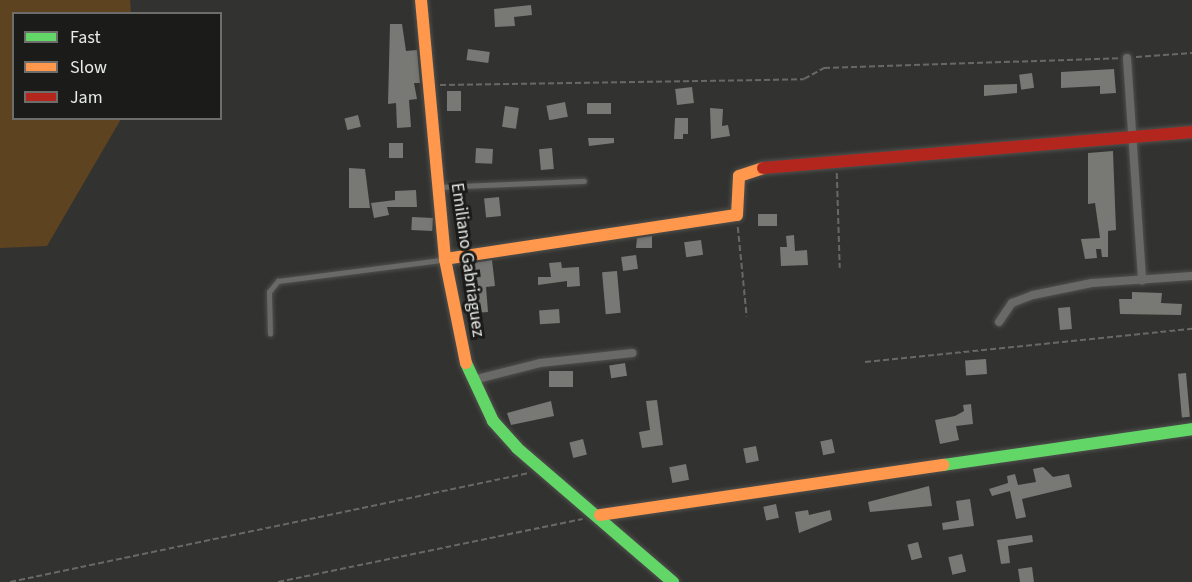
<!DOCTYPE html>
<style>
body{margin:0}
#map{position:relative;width:1192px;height:582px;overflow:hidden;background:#323330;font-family:"Source Sans 3",sans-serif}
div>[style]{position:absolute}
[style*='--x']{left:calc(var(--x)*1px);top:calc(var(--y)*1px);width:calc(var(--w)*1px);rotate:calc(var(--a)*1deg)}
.green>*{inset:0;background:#5d4320}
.building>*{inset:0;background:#787875;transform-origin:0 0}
.path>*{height:1.5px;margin-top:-0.75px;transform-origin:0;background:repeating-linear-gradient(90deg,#686967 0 6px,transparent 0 9px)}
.roads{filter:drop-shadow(0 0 2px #50504e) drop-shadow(0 0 2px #50504e)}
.lane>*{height:4.5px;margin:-2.25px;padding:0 2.25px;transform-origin:2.25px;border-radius:2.25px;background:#696a67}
.street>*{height:8px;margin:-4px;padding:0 4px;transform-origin:4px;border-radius:4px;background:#696a67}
.fast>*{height:12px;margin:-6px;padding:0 6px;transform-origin:6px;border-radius:6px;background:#63d668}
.slow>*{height:12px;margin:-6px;padding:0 6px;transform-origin:6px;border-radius:6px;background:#ff974d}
.jam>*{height:12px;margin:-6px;padding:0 6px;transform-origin:6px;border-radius:6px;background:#b3261e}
span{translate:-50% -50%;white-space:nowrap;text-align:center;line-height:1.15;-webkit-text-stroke:6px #1b1c19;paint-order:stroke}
.street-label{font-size:18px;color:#e8eae6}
.legend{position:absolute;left:12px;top:12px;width:210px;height:108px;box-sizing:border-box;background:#1b1c19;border:2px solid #6d6e6b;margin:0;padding:8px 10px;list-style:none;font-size:18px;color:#e8eae6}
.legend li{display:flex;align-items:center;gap:12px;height:30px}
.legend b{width:30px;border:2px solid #6d6e6b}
</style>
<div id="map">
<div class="green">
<i style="clip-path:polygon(0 0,130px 0,131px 13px,14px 14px,14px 118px,121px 119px,47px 246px,0 248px)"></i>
</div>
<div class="building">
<i style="clip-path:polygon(531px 5px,532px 15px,514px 17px,515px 26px,495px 27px,494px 9px)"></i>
<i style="clip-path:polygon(390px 24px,402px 24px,406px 51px,417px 50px,420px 83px,414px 83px,417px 99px,409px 100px,411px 127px,397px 128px,396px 103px,388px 104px)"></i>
<i style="left:468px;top:49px;width:22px;height:11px;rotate:8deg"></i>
<i style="clip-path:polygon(1114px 69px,1116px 93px,1100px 94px,1100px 86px,1061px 88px,1061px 72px)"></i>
<i style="left:1032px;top:73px;width:15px;height:13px;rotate:82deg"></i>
<i style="clip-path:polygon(1017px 84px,1017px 93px,984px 96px,984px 85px)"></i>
<i style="left:692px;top:87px;width:16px;height:17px;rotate:83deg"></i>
<i style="left:447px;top:91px;width:14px;height:20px"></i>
<i style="left:565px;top:102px;width:15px;height:19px;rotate:79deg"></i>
<i style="left:587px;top:103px;width:24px;height:11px"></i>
<i style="left:505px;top:106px;width:14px;height:21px;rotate:8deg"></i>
<i style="clip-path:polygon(710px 108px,723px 109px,722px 126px,728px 125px,730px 136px,711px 139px)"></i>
<i style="left:358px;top:115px;width:12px;height:14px;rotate:76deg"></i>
<i style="clip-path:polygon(675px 118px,688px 118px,688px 134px,683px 134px,683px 139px,674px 139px)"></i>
<i style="clip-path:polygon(588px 138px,614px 138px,614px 143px,589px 146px)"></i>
<i style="left:389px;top:143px;width:14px;height:15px"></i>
<i style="left:476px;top:148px;width:17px;height:15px;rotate:3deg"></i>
<i style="left:552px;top:148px;width:21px;height:13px;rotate:85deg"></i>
<i style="clip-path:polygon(1113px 151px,1116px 230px,1108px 231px,1108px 257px,1102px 257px,1101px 249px,1096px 249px,1097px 258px,1085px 259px,1081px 239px,1100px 238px,1095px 203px,1088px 204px,1088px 153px)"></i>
<i style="clip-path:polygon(349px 168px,365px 169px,370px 208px,349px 208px)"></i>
<i style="clip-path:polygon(416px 190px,417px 207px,387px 207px,389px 215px,374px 218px,371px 203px,395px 200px,395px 191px)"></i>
<i style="left:499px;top:197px;width:19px;height:15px;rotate:84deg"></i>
<i style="left:777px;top:214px;width:12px;height:19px;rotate:90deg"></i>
<i style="left:412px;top:217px;width:21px;height:13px;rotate:3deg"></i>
<i style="clip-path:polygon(794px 235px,795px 251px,807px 250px,808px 265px,781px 266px,780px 247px,787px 247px,786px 236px)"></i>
<i style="clip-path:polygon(652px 236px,652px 248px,636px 248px,637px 238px)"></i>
<i style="left:701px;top:240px;width:15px;height:17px;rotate:82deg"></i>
<i style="left:636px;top:255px;width:14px;height:15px;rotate:82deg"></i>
<i style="clip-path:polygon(492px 260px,495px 286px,486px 287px,488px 312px,474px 313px,467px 264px)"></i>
<i style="clip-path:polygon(561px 262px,562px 268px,579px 267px,580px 286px,567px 287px,567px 281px,538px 285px,538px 277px,551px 277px,549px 263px)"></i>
<i style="left:617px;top:271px;width:42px;height:15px;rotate:85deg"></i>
<i style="clip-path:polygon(1132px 292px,1162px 293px,1161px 303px,1182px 304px,1181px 315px,1120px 314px,1119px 299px,1132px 299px)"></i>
<i style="left:1070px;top:307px;width:22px;height:12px;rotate:85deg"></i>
<i style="left:559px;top:309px;width:14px;height:20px;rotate:86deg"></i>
<i style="left:986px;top:359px;width:15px;height:21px;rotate:86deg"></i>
<i style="left:625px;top:363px;width:13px;height:16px;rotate:81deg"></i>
<i style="left:549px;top:371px;width:24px;height:16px"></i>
<i style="left:1186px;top:373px;width:44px;height:8px;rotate:85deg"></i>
<i style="clip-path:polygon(657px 400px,663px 445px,642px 448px,639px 432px,650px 430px,646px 401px)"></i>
<i style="clip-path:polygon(551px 401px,554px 416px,511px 425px,507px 413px)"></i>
<i style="clip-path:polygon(971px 404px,973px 424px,956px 426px,959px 440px,940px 444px,935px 420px,955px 416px,964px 411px,963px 405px)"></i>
<i style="left:583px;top:439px;width:16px;height:14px;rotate:76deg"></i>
<i style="left:832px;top:439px;width:14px;height:12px;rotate:78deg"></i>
<i style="left:756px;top:446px;width:15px;height:13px;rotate:79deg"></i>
<i style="left:686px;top:464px;width:16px;height:17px;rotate:79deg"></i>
<i style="clip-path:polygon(1043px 467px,1053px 477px,1069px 474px,1072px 487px,1022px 499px,1026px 517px,1016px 519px,1010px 491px,992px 496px,989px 489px,1008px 483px,1007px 476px,1015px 474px,1018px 485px,1036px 482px,1033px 469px)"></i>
<i style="clip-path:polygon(929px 486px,932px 506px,870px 512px,868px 502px)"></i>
<i style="clip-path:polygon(970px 499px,974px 526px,943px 530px,942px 523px,959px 520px,956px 501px)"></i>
<i style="left:776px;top:504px;width:14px;height:13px;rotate:78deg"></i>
<i style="clip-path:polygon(808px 510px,809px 515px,830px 510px,832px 520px,799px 533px,795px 512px)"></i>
<i style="clip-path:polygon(1032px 535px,1033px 542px,1008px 546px,1010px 563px,1001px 564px,997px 540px)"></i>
<i style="left:918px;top:542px;width:16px;height:11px;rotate:75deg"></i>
<i style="left:962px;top:554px;width:18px;height:14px;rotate:77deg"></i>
<i style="clip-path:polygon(1032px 567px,1034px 582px,1020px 582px,1018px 569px)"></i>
</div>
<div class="path">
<i style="--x:1136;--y:57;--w:56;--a:-4.1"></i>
<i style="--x:440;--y:85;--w:364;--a:-0.9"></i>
<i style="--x:804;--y:79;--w:23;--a:-29"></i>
<i style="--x:824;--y:68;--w:295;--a:-1.9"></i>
<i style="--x:837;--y:173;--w:95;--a:88.2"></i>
<i style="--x:738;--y:227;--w:90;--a:84.3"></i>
<i style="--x:865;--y:362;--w:329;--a:-5.8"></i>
<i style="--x:10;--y:582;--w:530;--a:-11.86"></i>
<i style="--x:278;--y:582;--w:311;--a:-11.7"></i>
</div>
<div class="roads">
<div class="lane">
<i style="--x:440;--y:187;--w:144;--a:-2.4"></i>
<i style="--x:270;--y:334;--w:42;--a:-91.4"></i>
<i style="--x:269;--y:292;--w:14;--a:-51"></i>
<i style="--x:278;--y:281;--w:166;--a:-7.3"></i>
</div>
<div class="street">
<i style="--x:1127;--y:58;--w:223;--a:86.1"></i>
<i style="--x:999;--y:322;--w:23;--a:-56"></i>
<i style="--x:1012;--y:303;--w:22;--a:-21"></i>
<i style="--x:1033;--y:295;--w:60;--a:-11.5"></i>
<i style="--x:1092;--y:283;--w:100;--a:-4"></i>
<i style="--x:473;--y:380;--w:69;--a:-14.2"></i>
<i style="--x:540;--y:363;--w:93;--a:-6.2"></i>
</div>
<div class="fast">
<i style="--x:466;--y:363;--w:64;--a:65"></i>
<i style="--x:493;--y:421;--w:36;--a:48"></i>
<i style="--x:517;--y:448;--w:206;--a:40.7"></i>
<i style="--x:943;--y:465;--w:252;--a:-8.2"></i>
</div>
<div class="slow">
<i style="--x:421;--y:0;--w:260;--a:84.7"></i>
<i style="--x:445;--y:259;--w:106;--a:78.6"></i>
<i style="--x:445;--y:259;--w:295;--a:-8.6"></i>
<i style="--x:737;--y:215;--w:39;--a:-87"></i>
<i style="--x:739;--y:176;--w:25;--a:-18"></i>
<i style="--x:600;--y:515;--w:347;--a:-8.3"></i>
</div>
<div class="jam">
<i style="--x:763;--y:168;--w:431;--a:-4.8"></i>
</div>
</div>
<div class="street-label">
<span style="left:467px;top:260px;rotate:82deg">Emiliano Gabriaguez</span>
</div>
<ul class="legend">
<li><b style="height:8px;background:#63d668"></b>Fast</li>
<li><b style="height:8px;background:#ff974d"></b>Slow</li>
<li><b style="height:8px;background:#b3261e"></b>Jam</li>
</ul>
</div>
